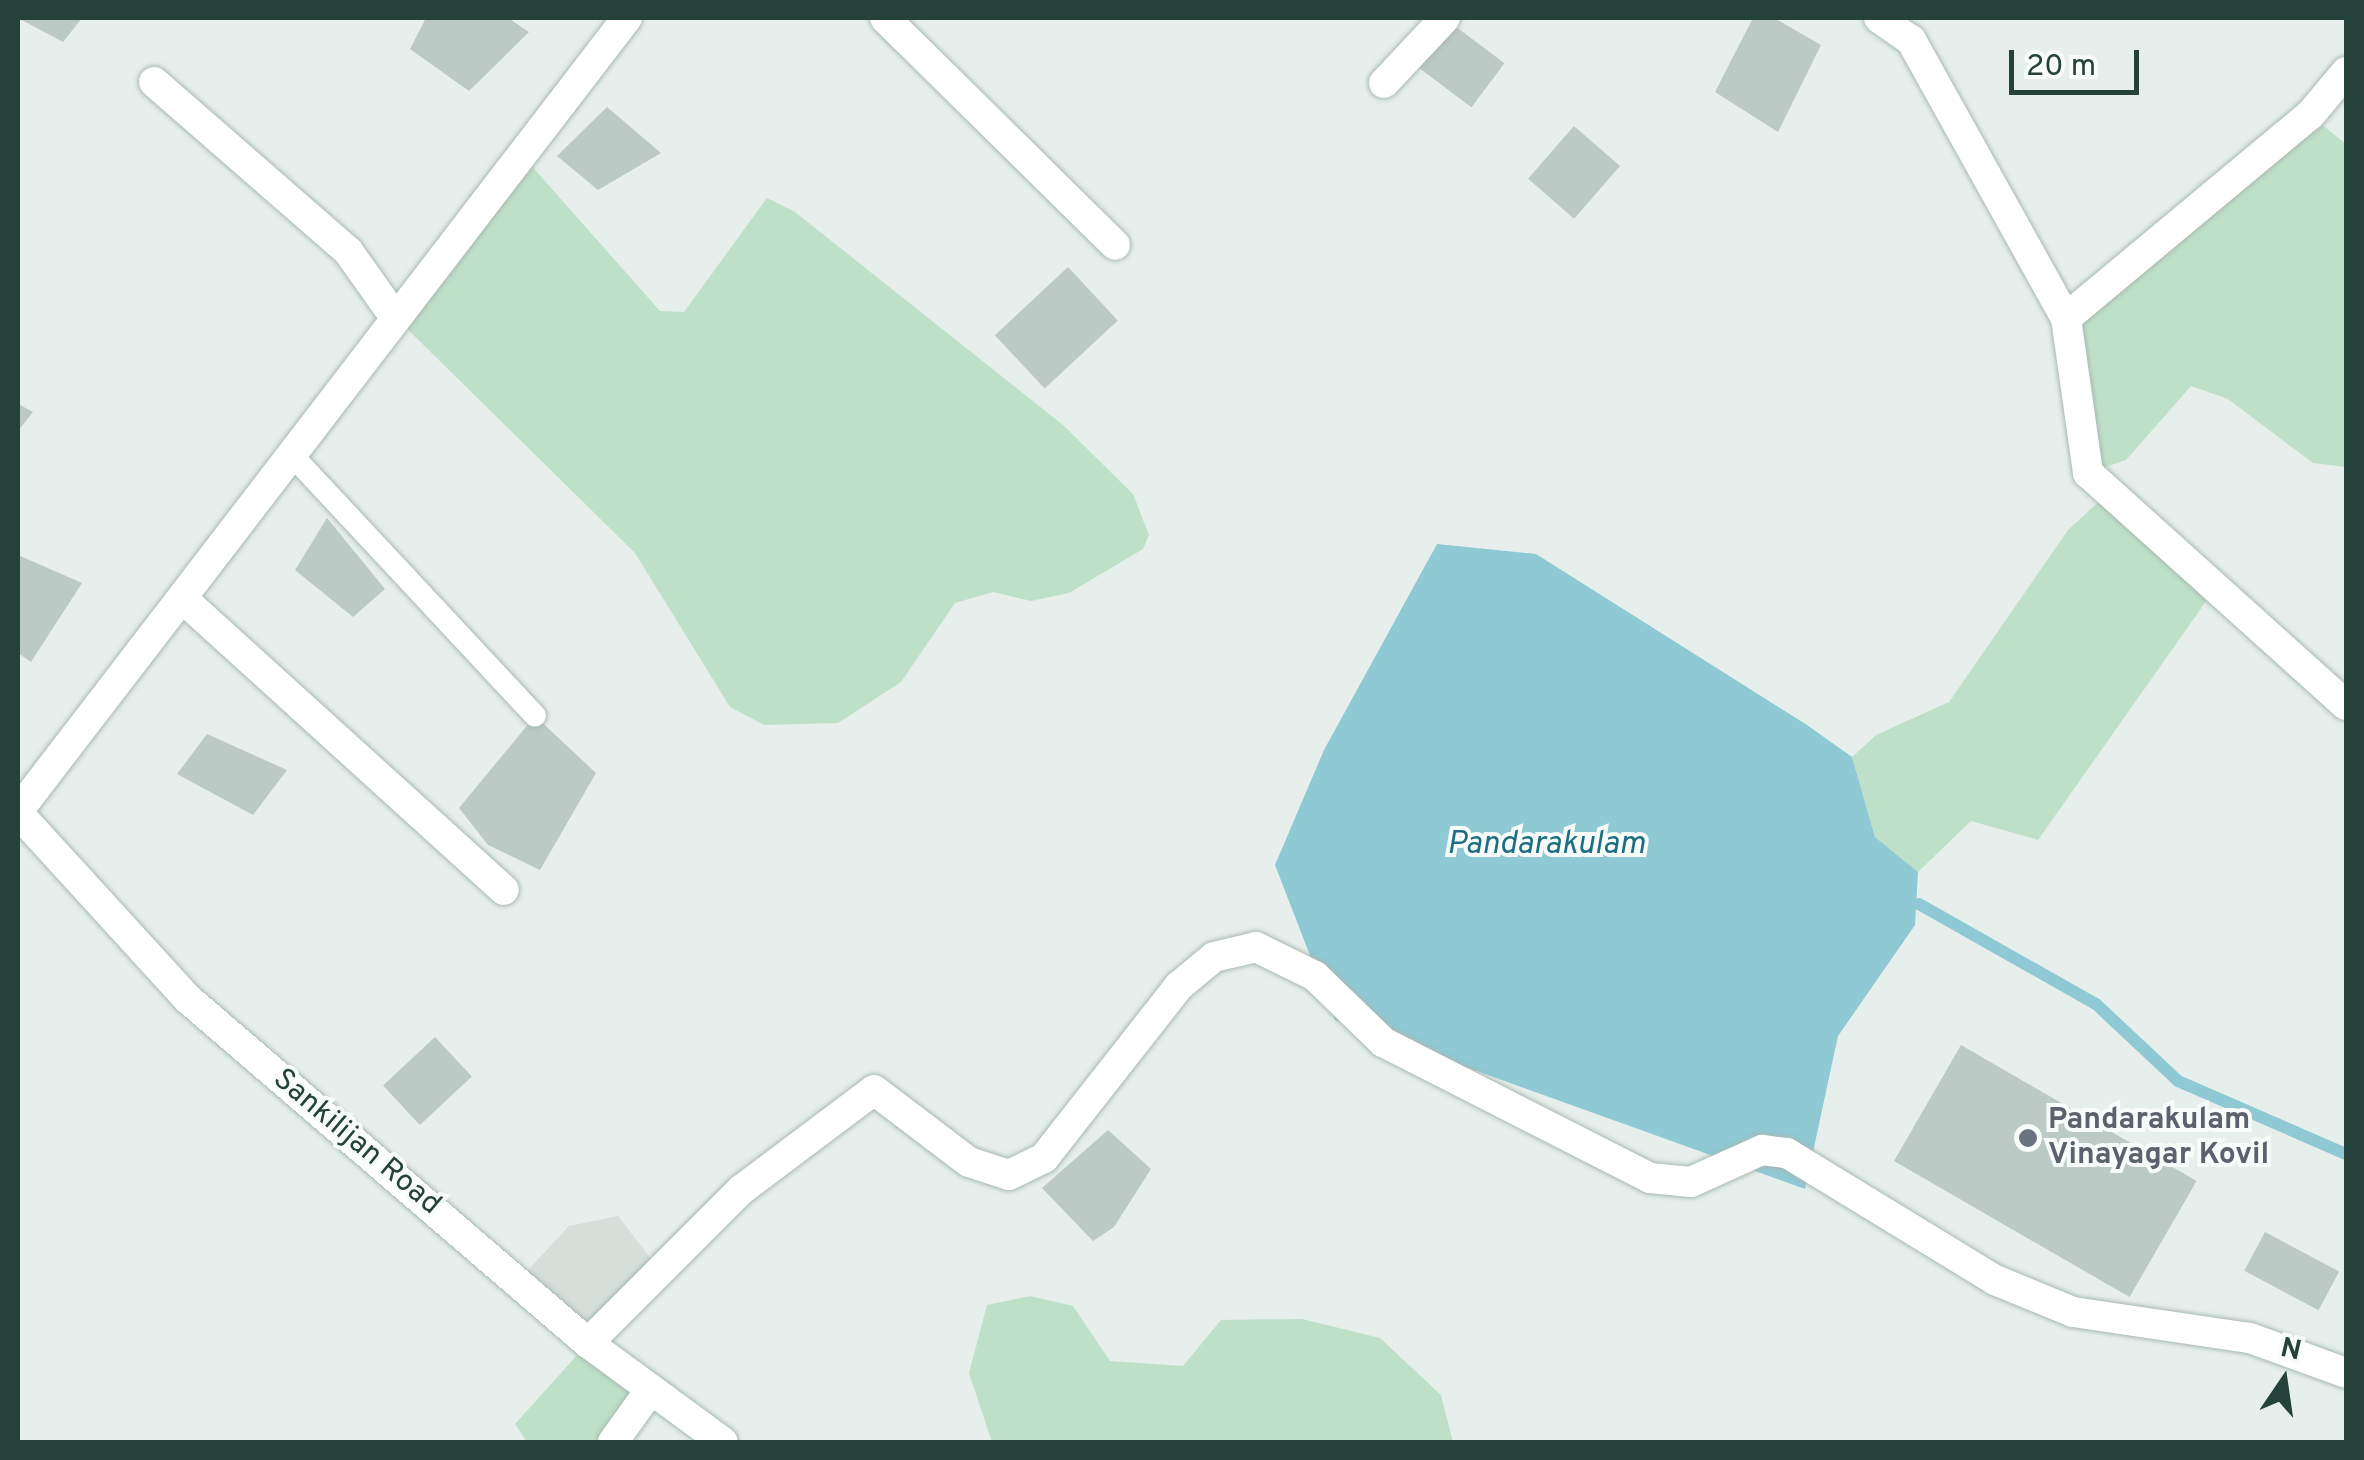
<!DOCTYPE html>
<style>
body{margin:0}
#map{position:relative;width:2364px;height:1460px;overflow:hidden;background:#e6efeb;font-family:Overpass,sans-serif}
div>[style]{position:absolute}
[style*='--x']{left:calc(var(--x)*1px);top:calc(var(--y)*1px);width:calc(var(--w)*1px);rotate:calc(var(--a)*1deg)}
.built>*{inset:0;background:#d4dfda}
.green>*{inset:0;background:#bfe0c8}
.water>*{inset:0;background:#8ec9d4}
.stream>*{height:12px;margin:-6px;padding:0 6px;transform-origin:6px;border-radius:6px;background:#8ec9d4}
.building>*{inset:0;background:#bbcac4;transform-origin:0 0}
.roads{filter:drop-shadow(0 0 2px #a8b8b2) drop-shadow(0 0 2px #a8b8b2)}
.lane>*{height:22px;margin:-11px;padding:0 11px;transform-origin:11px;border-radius:11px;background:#fff}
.street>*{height:30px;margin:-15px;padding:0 15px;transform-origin:15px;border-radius:15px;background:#fff}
.dots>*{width:28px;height:28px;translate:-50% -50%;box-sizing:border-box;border:5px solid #f7fbf9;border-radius:50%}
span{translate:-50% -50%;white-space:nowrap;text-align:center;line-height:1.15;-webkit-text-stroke:8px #f7fbf9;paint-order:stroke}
.worship-label{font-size:30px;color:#5b616d;font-weight:700}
.left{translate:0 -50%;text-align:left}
.street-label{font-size:30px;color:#24423a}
.water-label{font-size:32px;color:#1c6f80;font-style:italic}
.frame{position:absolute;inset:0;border:20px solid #24423a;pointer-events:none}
.north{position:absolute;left:2234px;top:1330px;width:100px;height:100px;-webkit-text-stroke:8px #f7fbf9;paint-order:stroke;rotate:13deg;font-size:28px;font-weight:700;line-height:40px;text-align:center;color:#24423a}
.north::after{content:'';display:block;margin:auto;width:35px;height:45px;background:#24423a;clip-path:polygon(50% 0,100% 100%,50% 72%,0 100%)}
.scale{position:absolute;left:2009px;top:50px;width:130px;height:45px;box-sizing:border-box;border:5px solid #24423a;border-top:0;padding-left:12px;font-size:30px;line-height:35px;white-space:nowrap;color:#24423a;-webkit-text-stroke:8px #f7fbf9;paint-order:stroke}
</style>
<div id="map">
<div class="built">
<i style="clip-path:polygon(618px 1216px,655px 1264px,588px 1343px,518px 1281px,569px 1226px)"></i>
</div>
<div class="green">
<i style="clip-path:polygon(2310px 115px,2346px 144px,2346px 467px,2313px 463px,2228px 399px,2191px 386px,2126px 460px,2088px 473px,2066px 318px)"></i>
<i style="clip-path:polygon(521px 154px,660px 311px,684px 312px,767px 198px,795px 212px,1063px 425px,1133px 494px,1149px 535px,1143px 549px,1069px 593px,1031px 601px,993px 592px,955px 603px,901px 682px,838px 723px,764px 725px,730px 707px,635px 553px,394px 316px)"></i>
<i style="clip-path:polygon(2107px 494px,2216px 581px,2207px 600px,2038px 840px,1971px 821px,1918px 872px,1875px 837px,1852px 757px,1876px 735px,1949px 702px,2068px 530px)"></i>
<i style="clip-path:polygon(1030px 1296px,1073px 1306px,1110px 1361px,1183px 1366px,1221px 1320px,1302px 1319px,1380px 1338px,1441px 1395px,1453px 1442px,992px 1442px,969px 1373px,987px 1305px)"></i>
<i style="clip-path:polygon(588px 1343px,651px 1389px,613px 1442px,527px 1442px,515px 1424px)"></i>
</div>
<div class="water">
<i style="clip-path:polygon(1437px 544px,1536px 554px,1807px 725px,1852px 757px,1875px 837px,1918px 872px,1915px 925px,1838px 1036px,1805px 1189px,1335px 1020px,1275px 865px,1324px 750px)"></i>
</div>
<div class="stream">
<i style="--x:1919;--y:904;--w:203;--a:29.5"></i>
<i style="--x:2096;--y:1004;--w:112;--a:43.2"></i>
<i style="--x:2178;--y:1081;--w:183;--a:23.5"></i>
</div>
<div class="building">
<i style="clip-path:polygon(18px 18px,82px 18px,63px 42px)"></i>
<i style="clip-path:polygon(426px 18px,508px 18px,529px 32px,469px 91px,410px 49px)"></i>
<i style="clip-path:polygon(1753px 18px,1774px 18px,1821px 45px,1778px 132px,1715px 92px)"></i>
<i style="left:1451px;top:23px;width:67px;height:55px;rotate:37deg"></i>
<i style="clip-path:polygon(607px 107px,661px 153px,598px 190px,557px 156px)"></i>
<i style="left:1574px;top:126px;width:61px;height:70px;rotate:41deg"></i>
<i style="left:1068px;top:267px;width:73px;height:100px;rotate:47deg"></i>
<i style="clip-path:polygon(18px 404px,33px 412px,18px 431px)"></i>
<i style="clip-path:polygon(327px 518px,385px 589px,353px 617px,295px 570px)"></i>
<i style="clip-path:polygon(18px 555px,82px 583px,31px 662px,18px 653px)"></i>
<i style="clip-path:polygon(535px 716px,596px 773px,540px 870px,488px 845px,459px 808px)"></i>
<i style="clip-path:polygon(207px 734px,287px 770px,253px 815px,177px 774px)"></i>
<i style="left:435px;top:1037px;width:54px;height:71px;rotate:47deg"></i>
<i style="left:1961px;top:1045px;width:272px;height:134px;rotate:30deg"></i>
<i style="clip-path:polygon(1108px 1130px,1151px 1169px,1114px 1227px,1093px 1241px,1042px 1188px)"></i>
<i style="left:2265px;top:1232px;width:84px;height:44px;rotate:28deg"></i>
</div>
<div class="roads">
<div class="lane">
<i style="--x:290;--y:453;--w:359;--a:47"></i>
</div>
<div class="street">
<i style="--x:885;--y:18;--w:323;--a:44.6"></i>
<i style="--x:1879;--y:18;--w:39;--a:35"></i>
<i style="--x:1911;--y:40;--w:318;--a:60.9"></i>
<i style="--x:2066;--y:318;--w:157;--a:81.9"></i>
<i style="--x:2088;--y:473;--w:347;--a:42"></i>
<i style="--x:154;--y:82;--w:257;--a:41.1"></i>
<i style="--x:348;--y:251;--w:80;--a:54.7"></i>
<i style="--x:1384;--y:83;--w:89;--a:-46.8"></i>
<i style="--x:2066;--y:318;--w:317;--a:-39.8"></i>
<i style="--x:2310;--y:115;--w:56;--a:-50.1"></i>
<i style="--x:183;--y:599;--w:433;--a:42.2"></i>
<i style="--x:18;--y:811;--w:1000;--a:-52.48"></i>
<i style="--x:18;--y:813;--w:252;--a:47.6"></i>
<i style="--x:188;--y:999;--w:528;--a:40.7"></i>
<i style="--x:588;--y:1343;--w:167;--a:36.3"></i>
<i style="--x:588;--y:1343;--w:216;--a:-45"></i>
<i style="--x:741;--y:1190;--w:166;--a:-36.9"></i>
<i style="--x:874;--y:1090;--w:119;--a:37.2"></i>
<i style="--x:969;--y:1162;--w:42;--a:18"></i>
<i style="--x:1009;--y:1175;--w:39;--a:-26"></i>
<i style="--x:1044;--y:1158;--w:219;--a:-51.9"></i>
<i style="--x:1179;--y:986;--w:45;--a:-39.6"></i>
<i style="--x:1214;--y:957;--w:43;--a:-13.4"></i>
<i style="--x:1256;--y:947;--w:66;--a:26.2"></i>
<i style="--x:1315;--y:976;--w:95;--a:44.1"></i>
<i style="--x:1383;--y:1042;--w:300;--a:27"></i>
<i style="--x:1650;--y:1178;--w:41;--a:5.6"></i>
<i style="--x:1691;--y:1182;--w:78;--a:-24.3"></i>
<i style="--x:1762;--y:1150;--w:25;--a:7"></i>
<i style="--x:1787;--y:1153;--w:244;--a:31.4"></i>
<i style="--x:1995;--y:1280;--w:84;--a:22.3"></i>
<i style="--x:2073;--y:1312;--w:179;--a:8.4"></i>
<i style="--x:2250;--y:1338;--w:102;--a:20"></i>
<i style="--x:613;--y:1442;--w:65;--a:-54.4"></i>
</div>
</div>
<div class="dots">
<i style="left:2028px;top:1138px;background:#6b7280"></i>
</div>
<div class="worship-label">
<span class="left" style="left:2048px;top:1138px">Pandarakulam<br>Vinayagar Kovil</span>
</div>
<div class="street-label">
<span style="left:356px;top:1143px;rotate:40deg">Sankilijan Road</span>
</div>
<div class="water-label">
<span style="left:1546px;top:845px">Pandarakulam</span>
</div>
<div class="frame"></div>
<div class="north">N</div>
<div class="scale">20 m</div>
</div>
